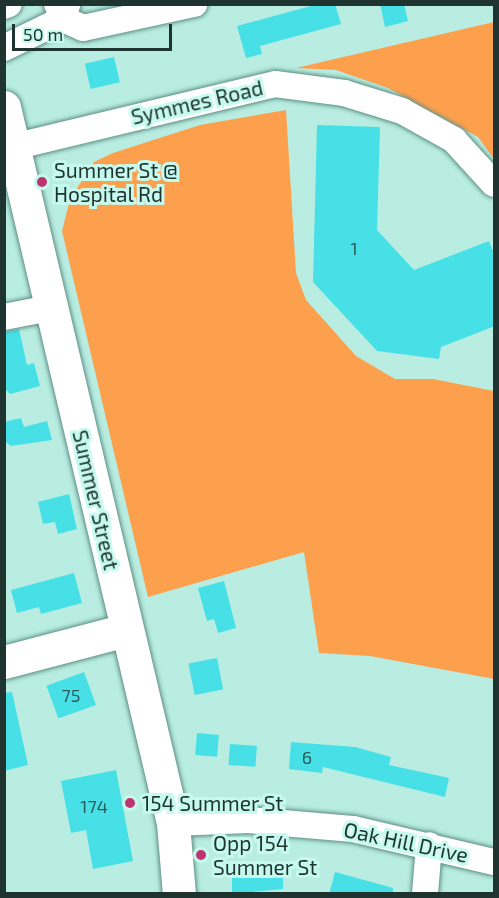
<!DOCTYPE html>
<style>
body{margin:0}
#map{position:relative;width:499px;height:898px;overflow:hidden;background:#b9ede1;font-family:"Exo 2",sans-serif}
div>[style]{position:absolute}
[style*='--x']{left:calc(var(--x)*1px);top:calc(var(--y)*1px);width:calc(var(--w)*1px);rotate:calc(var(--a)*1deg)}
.green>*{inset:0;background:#fda04e}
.building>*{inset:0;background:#47e0e7;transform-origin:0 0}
.roads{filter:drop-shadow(0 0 2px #5e8f84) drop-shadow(0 0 2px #5e8f84)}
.minor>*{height:26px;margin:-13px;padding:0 13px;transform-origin:13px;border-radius:13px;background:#fff}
.major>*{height:33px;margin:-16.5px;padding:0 16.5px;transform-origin:16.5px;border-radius:16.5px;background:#fff}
.dots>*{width:16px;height:16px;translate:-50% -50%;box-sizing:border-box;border:3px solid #c6faee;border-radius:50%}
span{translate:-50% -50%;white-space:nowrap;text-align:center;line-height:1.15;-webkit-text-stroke:6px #c6faee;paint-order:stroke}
.number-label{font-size:18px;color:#295e5d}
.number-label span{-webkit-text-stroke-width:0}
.street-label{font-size:21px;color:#1f332f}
.poi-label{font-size:21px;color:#1f332f}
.left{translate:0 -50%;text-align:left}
.frame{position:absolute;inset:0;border:6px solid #1f332f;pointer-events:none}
.scale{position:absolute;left:12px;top:24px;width:160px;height:27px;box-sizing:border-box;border:3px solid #1f332f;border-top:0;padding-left:8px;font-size:18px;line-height:21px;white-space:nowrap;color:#1f332f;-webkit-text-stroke:4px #c6faee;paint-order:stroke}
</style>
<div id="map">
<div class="green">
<i style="clip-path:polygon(494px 22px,494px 159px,478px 137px,388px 88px,336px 70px,296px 68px)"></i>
<i style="clip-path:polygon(286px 110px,296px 273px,306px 300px,356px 356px,395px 379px,433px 379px,494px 391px,494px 679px,370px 656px,319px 653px,304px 552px,148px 597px,62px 231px,70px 199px,94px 162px,113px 153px,200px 125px)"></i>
</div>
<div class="building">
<i style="clip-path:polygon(318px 4px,335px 4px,341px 24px,260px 46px,262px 54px,246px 58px,237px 26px)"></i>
<i style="clip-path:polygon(380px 4px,404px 4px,408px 21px,385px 27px)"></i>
<i style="left:114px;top:57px;width:26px;height:30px;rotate:77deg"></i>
<i style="clip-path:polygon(317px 125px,380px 127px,377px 230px,414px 270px,489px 241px,495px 256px,495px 326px,441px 347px,439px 359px,377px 351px,313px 282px)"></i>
<i style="clip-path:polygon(19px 329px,27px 365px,34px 363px,40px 386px,10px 394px,4px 388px,4px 332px)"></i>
<i style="clip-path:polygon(21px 418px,24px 427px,47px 421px,52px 440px,11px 446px,4px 441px,4px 422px)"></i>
<i style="clip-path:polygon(69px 494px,77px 529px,58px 534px,55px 522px,43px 524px,38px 502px)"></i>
<i style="clip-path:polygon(74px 573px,82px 603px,41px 614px,39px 607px,17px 613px,11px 590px)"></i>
<i style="clip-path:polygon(224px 581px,236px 628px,218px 633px,214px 619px,207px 621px,198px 588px)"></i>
<i style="left:217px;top:658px;width:32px;height:29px;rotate:79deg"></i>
<i style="left:84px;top:672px;width:35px;height:40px;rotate:70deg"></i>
<i style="clip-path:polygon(12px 692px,28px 765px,4px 771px,4px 693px)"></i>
<i style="left:197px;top:733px;width:22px;height:22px;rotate:5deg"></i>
<i style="clip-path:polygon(291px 742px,355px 747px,391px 757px,389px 765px,449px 778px,445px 797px,323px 767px,322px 773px,289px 769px)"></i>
<i style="left:230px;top:744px;width:27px;height:21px;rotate:4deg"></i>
<i style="clip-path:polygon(116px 770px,133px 861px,93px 869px,86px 830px,71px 833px,61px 781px)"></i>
<i style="clip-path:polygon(239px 866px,272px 866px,273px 872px,283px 872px,283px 889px,232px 894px,232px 873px,239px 872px)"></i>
<i style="clip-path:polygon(335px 872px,393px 888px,393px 894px,329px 894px)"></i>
</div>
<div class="roads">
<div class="minor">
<i style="--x:57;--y:4;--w:16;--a:68"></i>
<i style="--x:63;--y:19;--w:22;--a:24"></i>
<i style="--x:83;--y:28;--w:114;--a:-12.2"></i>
<i style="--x:4;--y:6;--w:5;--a:-22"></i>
<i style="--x:4;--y:48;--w:66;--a:-26.2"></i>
<i style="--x:63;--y:19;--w:15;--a:-74"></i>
<i style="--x:17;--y:146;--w:265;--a:-13.5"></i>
<i style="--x:275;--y:84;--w:70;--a:7.4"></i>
<i style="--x:344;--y:93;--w:61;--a:17.2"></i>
<i style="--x:402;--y:111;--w:60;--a:29.1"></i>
<i style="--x:454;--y:140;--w:59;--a:47.7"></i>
<i style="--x:4;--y:317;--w:52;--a:-11.1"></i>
<i style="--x:173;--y:823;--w:75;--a:-2.3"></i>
<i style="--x:248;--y:820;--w:105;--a:4.9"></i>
<i style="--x:353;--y:829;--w:145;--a:13.2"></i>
<i style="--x:425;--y:894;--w:49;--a:-85.3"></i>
</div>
<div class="major">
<i style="--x:4;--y:107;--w:736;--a:76.72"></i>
<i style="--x:173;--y:823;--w:71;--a:85.2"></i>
<i style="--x:4;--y:662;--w:126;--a:-14.7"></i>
</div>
</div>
<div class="dots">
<i style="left:42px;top:182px;background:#be346e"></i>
<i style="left:130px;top:803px;background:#be346e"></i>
<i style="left:201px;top:855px;background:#be346e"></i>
</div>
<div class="number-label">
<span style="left:354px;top:248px">1</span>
<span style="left:71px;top:695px">75</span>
<span style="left:307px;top:757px">6</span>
<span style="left:94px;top:806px">174</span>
</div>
<div class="street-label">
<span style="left:197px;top:102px;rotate:-13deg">Symmes Road</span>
<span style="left:96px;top:500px;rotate:77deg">Summer Street</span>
<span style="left:406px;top:842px;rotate:12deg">Oak Hill Drive</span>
</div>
<div class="poi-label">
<span class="left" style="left:54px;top:182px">Summer St @<br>Hospital Rd</span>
<span class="left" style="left:142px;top:803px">154 Summer St</span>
<span class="left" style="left:213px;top:855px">Opp 154<br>Summer St</span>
</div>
<div class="frame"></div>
<div class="scale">50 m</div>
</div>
